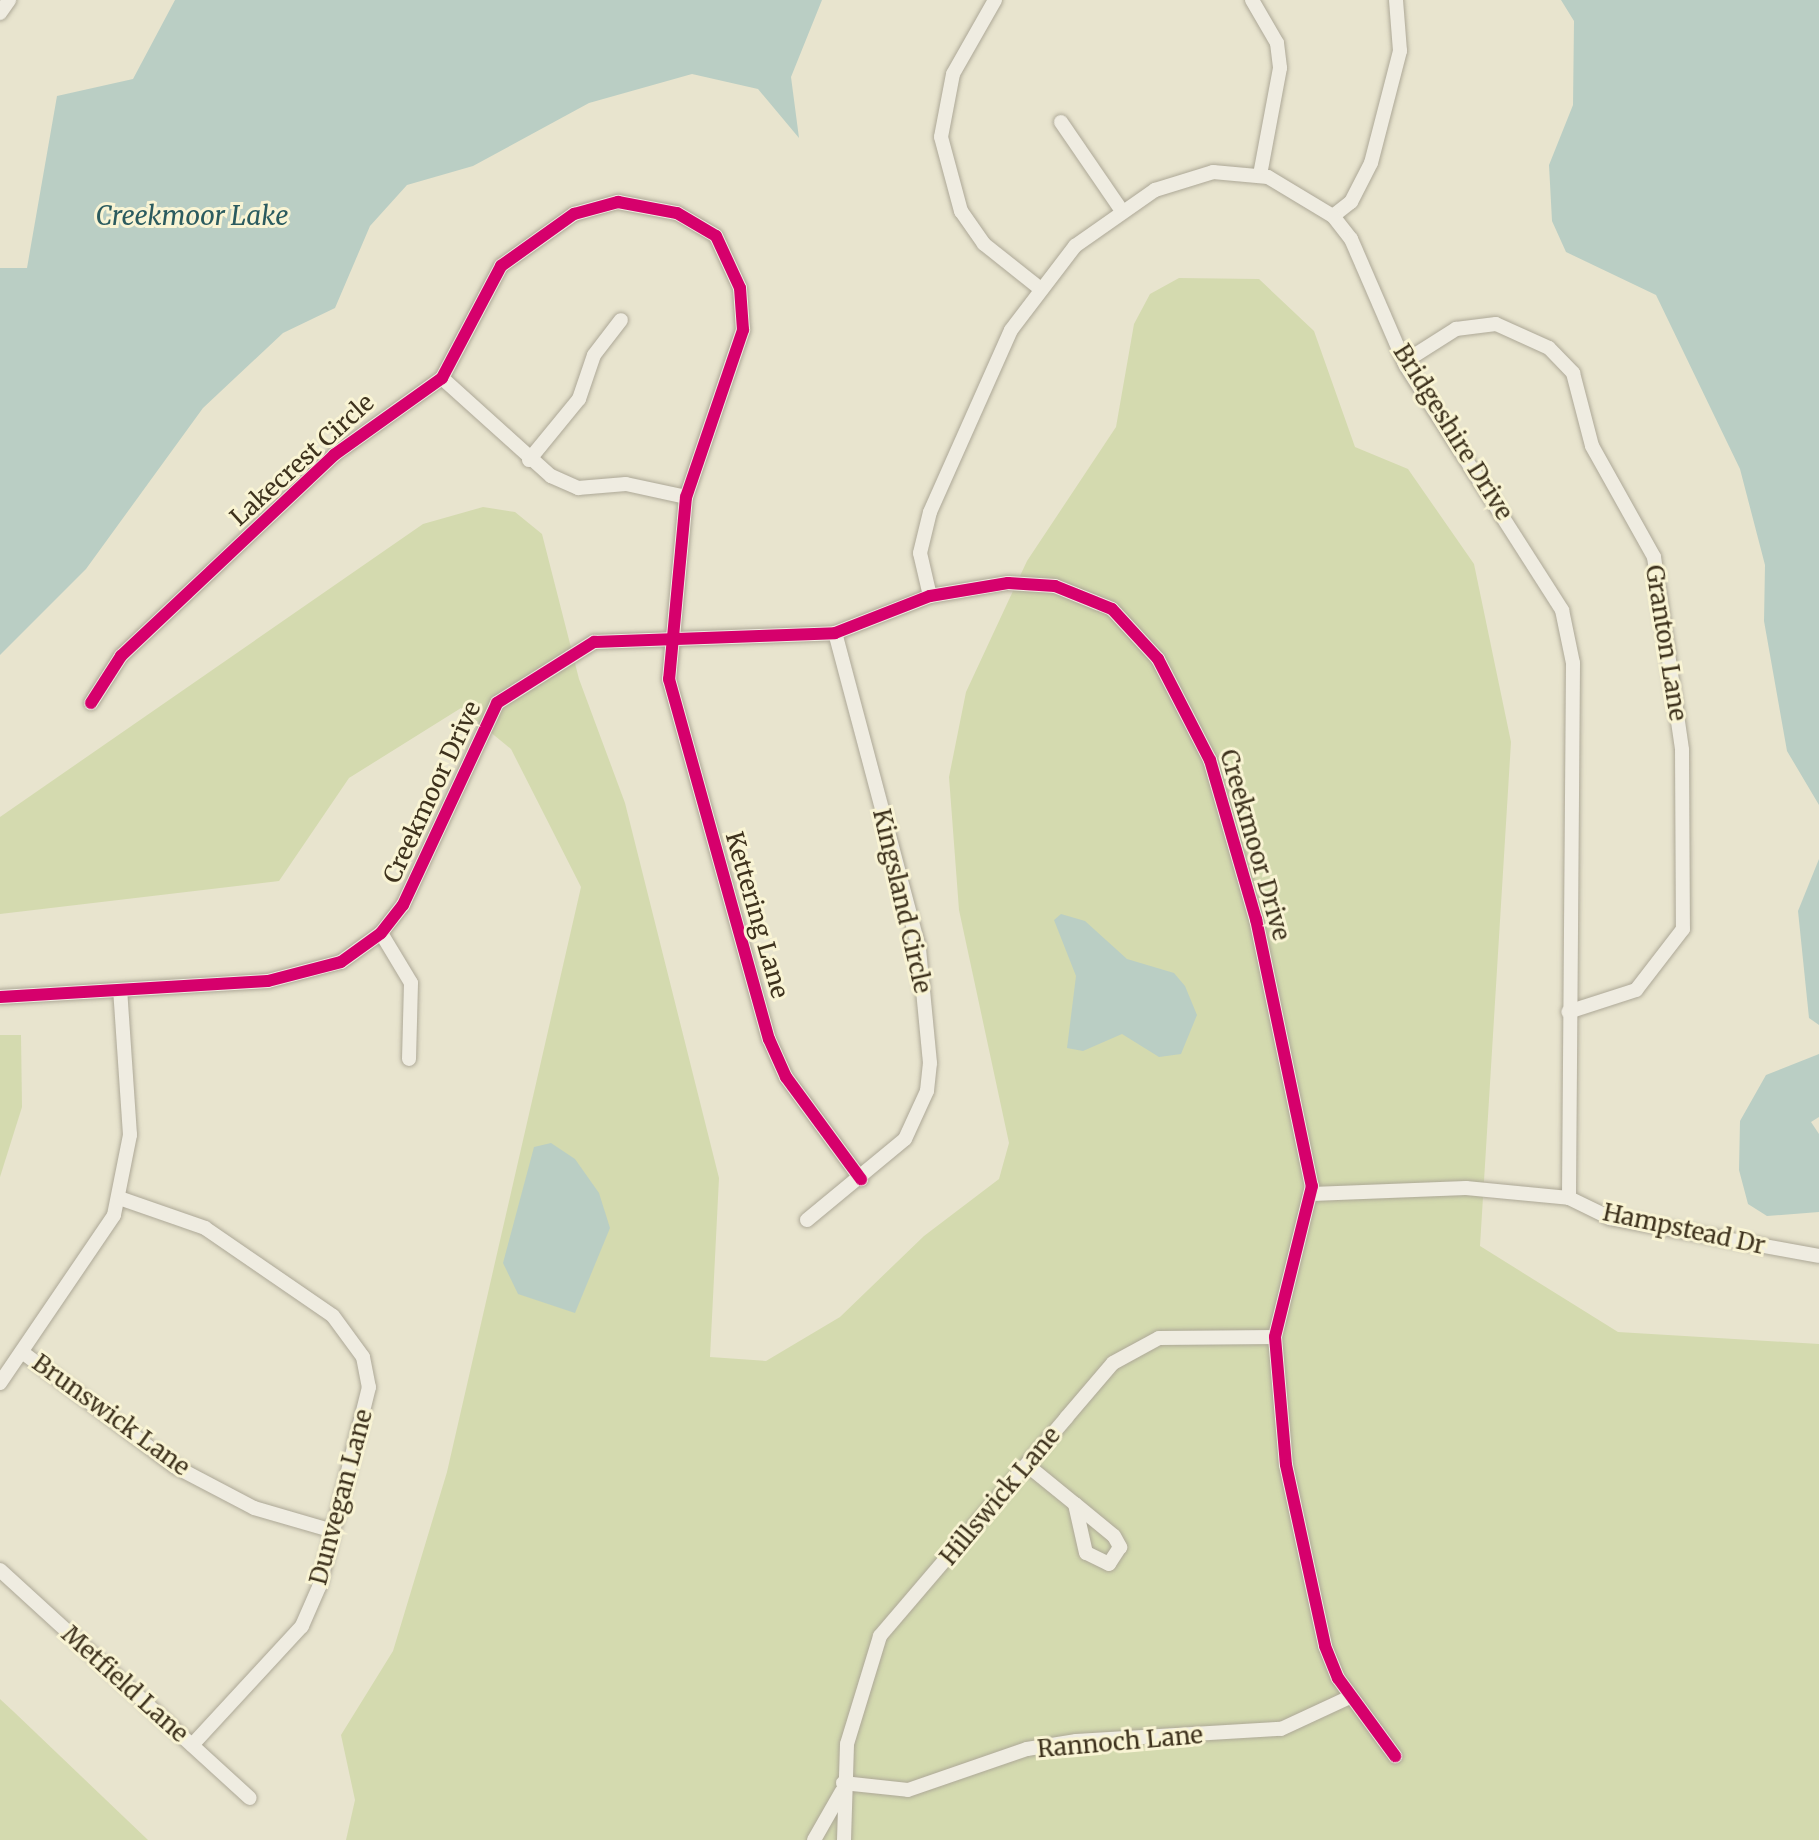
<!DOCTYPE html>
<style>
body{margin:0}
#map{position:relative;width:1819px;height:1840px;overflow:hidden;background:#e8e4ce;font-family:Merriweather,serif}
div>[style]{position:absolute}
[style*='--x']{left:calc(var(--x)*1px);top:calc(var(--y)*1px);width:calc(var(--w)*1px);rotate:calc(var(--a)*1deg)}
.green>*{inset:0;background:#d4daaf}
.water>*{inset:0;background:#bacec4}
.roads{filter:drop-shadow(0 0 2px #ada897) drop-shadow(0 0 2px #ada897)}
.minor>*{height:14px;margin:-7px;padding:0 7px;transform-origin:7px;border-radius:7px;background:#efece1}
.cycleway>*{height:12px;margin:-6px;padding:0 6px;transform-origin:6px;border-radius:6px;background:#d6006c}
span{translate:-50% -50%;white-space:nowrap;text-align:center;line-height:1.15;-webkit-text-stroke:6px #f9f4d4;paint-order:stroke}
.street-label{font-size:24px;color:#3e321d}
.water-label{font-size:26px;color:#2b5b5f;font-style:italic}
</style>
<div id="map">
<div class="green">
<i style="clip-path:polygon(1179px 278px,1259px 279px,1314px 331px,1355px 447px,1408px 469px,1474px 564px,1511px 742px,1480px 1246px,1618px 1332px,1819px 1344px,1819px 1840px,346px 1840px,355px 1800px,341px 1735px,393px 1651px,447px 1472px,581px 887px,511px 749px,461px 708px,349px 778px,279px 881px,0 914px,0 817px,423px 524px,483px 507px,515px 512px,542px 534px,579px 679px,625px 803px,719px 1178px,710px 1357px,766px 1361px,840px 1317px,924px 1236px,999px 1179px,1009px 1143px,959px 910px,949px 777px,966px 692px,1027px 561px,1116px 427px,1134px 324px,1150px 294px)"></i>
<i style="clip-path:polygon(0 1035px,21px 1035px,22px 1107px,0 1177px)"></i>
<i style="clip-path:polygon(0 1699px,14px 1712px,148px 1840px,0 1840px)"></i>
</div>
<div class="water">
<i style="clip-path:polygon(175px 0,822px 0,791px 77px,799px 138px,758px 89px,692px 74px,589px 103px,473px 166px,407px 185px,370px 226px,335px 308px,283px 333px,203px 408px,86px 569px,0 655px,0 268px,27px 268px,57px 96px,133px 79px)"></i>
<i style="clip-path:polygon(1561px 0,1819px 0,1819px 805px,1787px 751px,1764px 621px,1765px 565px,1740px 469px,1656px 295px,1566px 252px,1552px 221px,1549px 165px,1573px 105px,1574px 21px)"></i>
<i style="clip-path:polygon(1819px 859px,1819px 1025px,1809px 1018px,1798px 911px)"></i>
<i style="clip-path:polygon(1061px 914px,1085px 921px,1127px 959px,1174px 973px,1185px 986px,1197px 1015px,1181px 1054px,1159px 1057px,1122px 1034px,1083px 1051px,1067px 1048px,1076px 976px,1054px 920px)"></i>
<i style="clip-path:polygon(1819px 1054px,1819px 1117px,1811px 1122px,1819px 1134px,1819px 1212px,1767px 1216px,1748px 1204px,1739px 1170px,1740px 1121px,1766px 1075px)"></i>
<i style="clip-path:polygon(551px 1143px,575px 1159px,599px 1193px,610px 1228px,575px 1313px,518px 1294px,503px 1263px,534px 1147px)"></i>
</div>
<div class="roads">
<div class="minor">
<i style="--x:995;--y:0;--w:85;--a:119.6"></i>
<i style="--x:953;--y:74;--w:64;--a:100.8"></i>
<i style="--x:941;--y:137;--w:77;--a:74.9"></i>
<i style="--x:961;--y:211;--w:40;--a:55.1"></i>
<i style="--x:984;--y:244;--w:69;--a:38.5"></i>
<i style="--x:1252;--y:0;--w:50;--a:59.8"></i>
<i style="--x:1277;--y:43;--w:25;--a:83"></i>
<i style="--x:1280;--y:68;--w:109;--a:100.6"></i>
<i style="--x:0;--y:13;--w:16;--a:-55"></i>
<i style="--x:1061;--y:122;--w:108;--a:55.6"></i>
<i style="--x:1333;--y:216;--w:23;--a:-38"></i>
<i style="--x:1351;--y:202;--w:44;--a:-62.9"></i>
<i style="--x:1371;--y:163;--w:116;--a:-75.5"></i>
<i style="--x:1400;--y:51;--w:51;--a:-94.5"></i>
<i style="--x:1404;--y:362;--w:62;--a:-32.4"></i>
<i style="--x:1456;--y:329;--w:40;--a:-7.1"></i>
<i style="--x:1496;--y:324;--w:58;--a:24.4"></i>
<i style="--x:1549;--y:348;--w:35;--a:46"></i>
<i style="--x:1573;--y:373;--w:75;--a:75.4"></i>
<i style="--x:1592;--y:446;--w:127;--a:60.8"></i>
<i style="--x:1654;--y:557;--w:195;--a:81.7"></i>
<i style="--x:1682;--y:750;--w:179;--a:89.7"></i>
<i style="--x:1683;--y:929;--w:77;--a:127.6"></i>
<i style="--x:1636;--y:990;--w:71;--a:162.1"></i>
<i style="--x:442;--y:378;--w:147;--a:42"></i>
<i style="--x:551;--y:476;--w:30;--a:24"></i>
<i style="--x:578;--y:488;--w:48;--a:-4.8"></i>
<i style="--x:626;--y:484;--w:61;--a:12.2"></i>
<i style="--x:529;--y:460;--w:79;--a:-50.7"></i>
<i style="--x:579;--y:399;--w:46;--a:-71.2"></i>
<i style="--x:594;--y:355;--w:44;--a:-52.4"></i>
<i style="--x:930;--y:596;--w:44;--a:-103.1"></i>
<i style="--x:920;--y:553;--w:42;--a:-76.3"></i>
<i style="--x:930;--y:512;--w:199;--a:-66"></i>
<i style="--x:1011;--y:330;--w:106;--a:-52.7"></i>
<i style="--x:1075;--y:246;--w:98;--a:-35"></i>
<i style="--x:1155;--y:190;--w:61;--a:-17.2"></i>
<i style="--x:1213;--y:172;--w:55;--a:5.2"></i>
<i style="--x:1268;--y:177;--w:76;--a:31"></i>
<i style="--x:1333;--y:216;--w:29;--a:52"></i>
<i style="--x:1351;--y:239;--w:138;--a:66.6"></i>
<i style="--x:1406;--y:366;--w:290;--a:57.4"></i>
<i style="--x:1562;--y:610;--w:54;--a:78.3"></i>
<i style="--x:1573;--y:663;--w:535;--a:90.43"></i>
<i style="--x:91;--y:703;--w:56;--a:-57.4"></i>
<i style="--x:121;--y:656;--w:293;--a:-43.3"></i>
<i style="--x:334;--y:455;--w:133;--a:-35.5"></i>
<i style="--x:442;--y:378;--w:127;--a:-62.2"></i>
<i style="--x:501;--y:266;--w:90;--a:-35.5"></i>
<i style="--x:574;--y:214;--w:46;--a:-15.3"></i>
<i style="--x:618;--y:202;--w:60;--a:10.6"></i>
<i style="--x:677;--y:213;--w:45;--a:30.5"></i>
<i style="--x:716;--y:236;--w:57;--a:65.2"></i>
<i style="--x:740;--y:288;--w:42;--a:85.9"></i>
<i style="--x:743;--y:330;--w:176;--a:108.8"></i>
<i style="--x:686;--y:497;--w:183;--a:95.3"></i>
<i style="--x:669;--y:679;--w:374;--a:74.5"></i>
<i style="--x:769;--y:1039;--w:42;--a:65.9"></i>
<i style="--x:786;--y:1077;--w:127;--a:53.7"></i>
<i style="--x:381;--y:933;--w:58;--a:59"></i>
<i style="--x:411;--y:983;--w:76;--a:91.5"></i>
<i style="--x:0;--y:997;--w:268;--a:-3.4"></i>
<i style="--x:268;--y:981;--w:75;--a:-14.6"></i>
<i style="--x:341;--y:962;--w:49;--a:-35.9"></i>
<i style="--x:381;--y:933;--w:36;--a:-52"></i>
<i style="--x:403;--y:905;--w:223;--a:-65"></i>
<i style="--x:497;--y:703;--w:115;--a:-32.2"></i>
<i style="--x:594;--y:642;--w:241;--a:-2.1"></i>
<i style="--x:835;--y:633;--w:102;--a:-21.3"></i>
<i style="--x:930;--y:596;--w:79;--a:-9.5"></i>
<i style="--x:1008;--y:583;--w:47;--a:3.7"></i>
<i style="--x:1055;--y:586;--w:61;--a:22"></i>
<i style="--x:1112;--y:609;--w:68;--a:47.4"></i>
<i style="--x:1158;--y:659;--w:114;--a:62.8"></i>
<i style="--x:1210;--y:760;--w:166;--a:73.9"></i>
<i style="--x:1256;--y:919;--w:273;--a:78.2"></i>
<i style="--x:1312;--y:1186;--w:155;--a:103.8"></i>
<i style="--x:1275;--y:1337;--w:128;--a:85.1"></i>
<i style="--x:1286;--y:1465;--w:185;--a:77.8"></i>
<i style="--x:1325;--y:1646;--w:35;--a:68"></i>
<i style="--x:1338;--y:1678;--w:97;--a:53.8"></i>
<i style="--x:1312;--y:1194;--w:154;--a:-2.2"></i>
<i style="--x:1466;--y:1188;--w:103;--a:5.5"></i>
<i style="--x:1569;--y:1198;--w:46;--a:26"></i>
<i style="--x:1610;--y:1218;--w:212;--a:10.3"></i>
<i style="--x:119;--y:1198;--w:91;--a:19.2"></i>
<i style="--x:205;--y:1228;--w:155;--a:34.5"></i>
<i style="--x:333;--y:1316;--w:51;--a:53.8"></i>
<i style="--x:363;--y:1357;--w:31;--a:79"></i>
<i style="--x:369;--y:1387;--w:206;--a:104"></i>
<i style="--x:319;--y:1587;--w:43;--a:113.6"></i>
<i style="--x:302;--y:1626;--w:162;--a:132.7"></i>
<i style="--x:807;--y:1220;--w:127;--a:-39.6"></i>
<i style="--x:905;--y:1139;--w:53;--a:-65.4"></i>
<i style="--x:927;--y:1091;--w:28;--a:-84"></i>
<i style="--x:930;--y:1063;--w:116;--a:-95.5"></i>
<i style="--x:919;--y:948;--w:326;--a:-104.9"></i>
<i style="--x:22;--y:1352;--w:192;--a:36.8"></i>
<i style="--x:176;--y:1467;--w:88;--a:27.7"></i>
<i style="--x:254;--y:1508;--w:82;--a:16.2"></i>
<i style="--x:0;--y:1383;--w:203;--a:-55.8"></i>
<i style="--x:114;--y:1215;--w:82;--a:-78.7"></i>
<i style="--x:130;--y:1135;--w:145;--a:-93.9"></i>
<i style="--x:1027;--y:1465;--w:62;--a:39.1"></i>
<i style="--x:1075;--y:1504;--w:50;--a:39.4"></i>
<i style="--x:1114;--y:1536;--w:13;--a:61"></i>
<i style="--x:1120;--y:1547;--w:20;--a:123"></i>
<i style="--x:1109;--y:1564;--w:25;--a:-154"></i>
<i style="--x:1086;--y:1553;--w:50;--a:-102.7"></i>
<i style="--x:0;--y:1570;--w:338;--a:42.4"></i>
<i style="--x:843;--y:1783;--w:65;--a:6.1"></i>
<i style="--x:908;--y:1790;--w:126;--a:-19"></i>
<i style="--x:1027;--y:1749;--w:50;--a:-9.3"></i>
<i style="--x:1076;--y:1741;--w:205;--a:-3.4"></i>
<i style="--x:1281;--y:1729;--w:76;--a:-24.9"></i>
<i style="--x:814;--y:1840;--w:56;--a:-60.3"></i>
<i style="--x:844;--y:1840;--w:96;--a:-88.2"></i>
<i style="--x:847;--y:1744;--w:113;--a:-73"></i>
<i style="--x:880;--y:1636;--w:287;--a:-49.5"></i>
<i style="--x:1066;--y:1418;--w:72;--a:-49.5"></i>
<i style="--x:1113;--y:1363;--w:52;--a:-28.5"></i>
<i style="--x:1159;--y:1338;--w:116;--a:-0.5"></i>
</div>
</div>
<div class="cycleway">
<i style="--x:91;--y:703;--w:56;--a:-57.4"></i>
<i style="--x:121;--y:656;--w:293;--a:-43.3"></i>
<i style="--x:334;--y:455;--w:133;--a:-35.5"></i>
<i style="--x:442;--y:378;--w:127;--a:-62.2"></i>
<i style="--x:501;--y:266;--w:90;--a:-35.5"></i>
<i style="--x:574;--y:214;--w:46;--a:-15.3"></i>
<i style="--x:618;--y:202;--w:60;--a:10.6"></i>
<i style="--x:677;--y:213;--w:45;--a:30.5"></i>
<i style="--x:716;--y:236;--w:57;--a:65.2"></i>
<i style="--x:740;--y:288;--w:42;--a:85.9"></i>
<i style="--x:743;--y:330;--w:176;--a:108.8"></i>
<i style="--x:686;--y:497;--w:183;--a:95.3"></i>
<i style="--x:669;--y:679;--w:374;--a:74.5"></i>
<i style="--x:769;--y:1039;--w:42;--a:65.9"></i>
<i style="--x:786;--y:1077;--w:127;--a:53.7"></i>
<i style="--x:0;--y:997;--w:268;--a:-3.4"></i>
<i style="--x:268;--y:981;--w:75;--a:-14.6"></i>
<i style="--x:341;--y:962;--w:49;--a:-35.9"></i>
<i style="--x:381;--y:933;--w:36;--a:-52"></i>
<i style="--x:403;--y:905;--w:223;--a:-65"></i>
<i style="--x:497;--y:703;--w:115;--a:-32.2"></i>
<i style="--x:594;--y:642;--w:241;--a:-2.1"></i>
<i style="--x:835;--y:633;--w:102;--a:-21.3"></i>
<i style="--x:930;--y:596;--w:79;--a:-9.5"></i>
<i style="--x:1008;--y:583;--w:47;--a:3.7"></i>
<i style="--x:1055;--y:586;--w:61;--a:22"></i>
<i style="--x:1112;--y:609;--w:68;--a:47.4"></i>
<i style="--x:1158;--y:659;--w:114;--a:62.8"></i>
<i style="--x:1210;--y:760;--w:166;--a:73.9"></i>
<i style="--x:1256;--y:919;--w:273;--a:78.2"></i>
<i style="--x:1312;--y:1186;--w:155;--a:103.8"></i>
<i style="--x:1275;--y:1337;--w:128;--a:85.1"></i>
<i style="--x:1286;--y:1465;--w:185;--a:77.8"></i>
<i style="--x:1325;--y:1646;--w:35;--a:68"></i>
<i style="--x:1338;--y:1678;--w:97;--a:53.8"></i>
</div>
<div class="street-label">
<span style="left:1453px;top:432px;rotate:58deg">Bridgeshire Drive</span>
<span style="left:302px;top:460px;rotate:-42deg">Lakecrest Circle</span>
<span style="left:1666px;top:643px;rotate:81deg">Granton Lane</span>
<span style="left:432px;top:792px;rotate:-65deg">Creekmoor Drive</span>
<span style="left:1255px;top:845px;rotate:74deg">Creekmoor Drive</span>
<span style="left:902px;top:901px;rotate:77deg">Kingsland Circle</span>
<span style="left:757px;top:915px;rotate:74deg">Kettering Lane</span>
<span style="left:1684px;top:1229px;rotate:12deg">Hampstead Dr</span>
<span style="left:111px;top:1415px;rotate:36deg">Brunswick Lane</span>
<span style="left:1000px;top:1496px;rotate:-50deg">Hillswick Lane</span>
<span style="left:341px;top:1497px;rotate:-75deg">Dunvegan Lane</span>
<span style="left:125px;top:1684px;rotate:42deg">Metfield Lane</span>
<span style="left:1120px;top:1742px;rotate:-5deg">Rannoch Lane</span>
</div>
<div class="water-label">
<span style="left:192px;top:216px">Creekmoor Lake</span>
</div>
</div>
